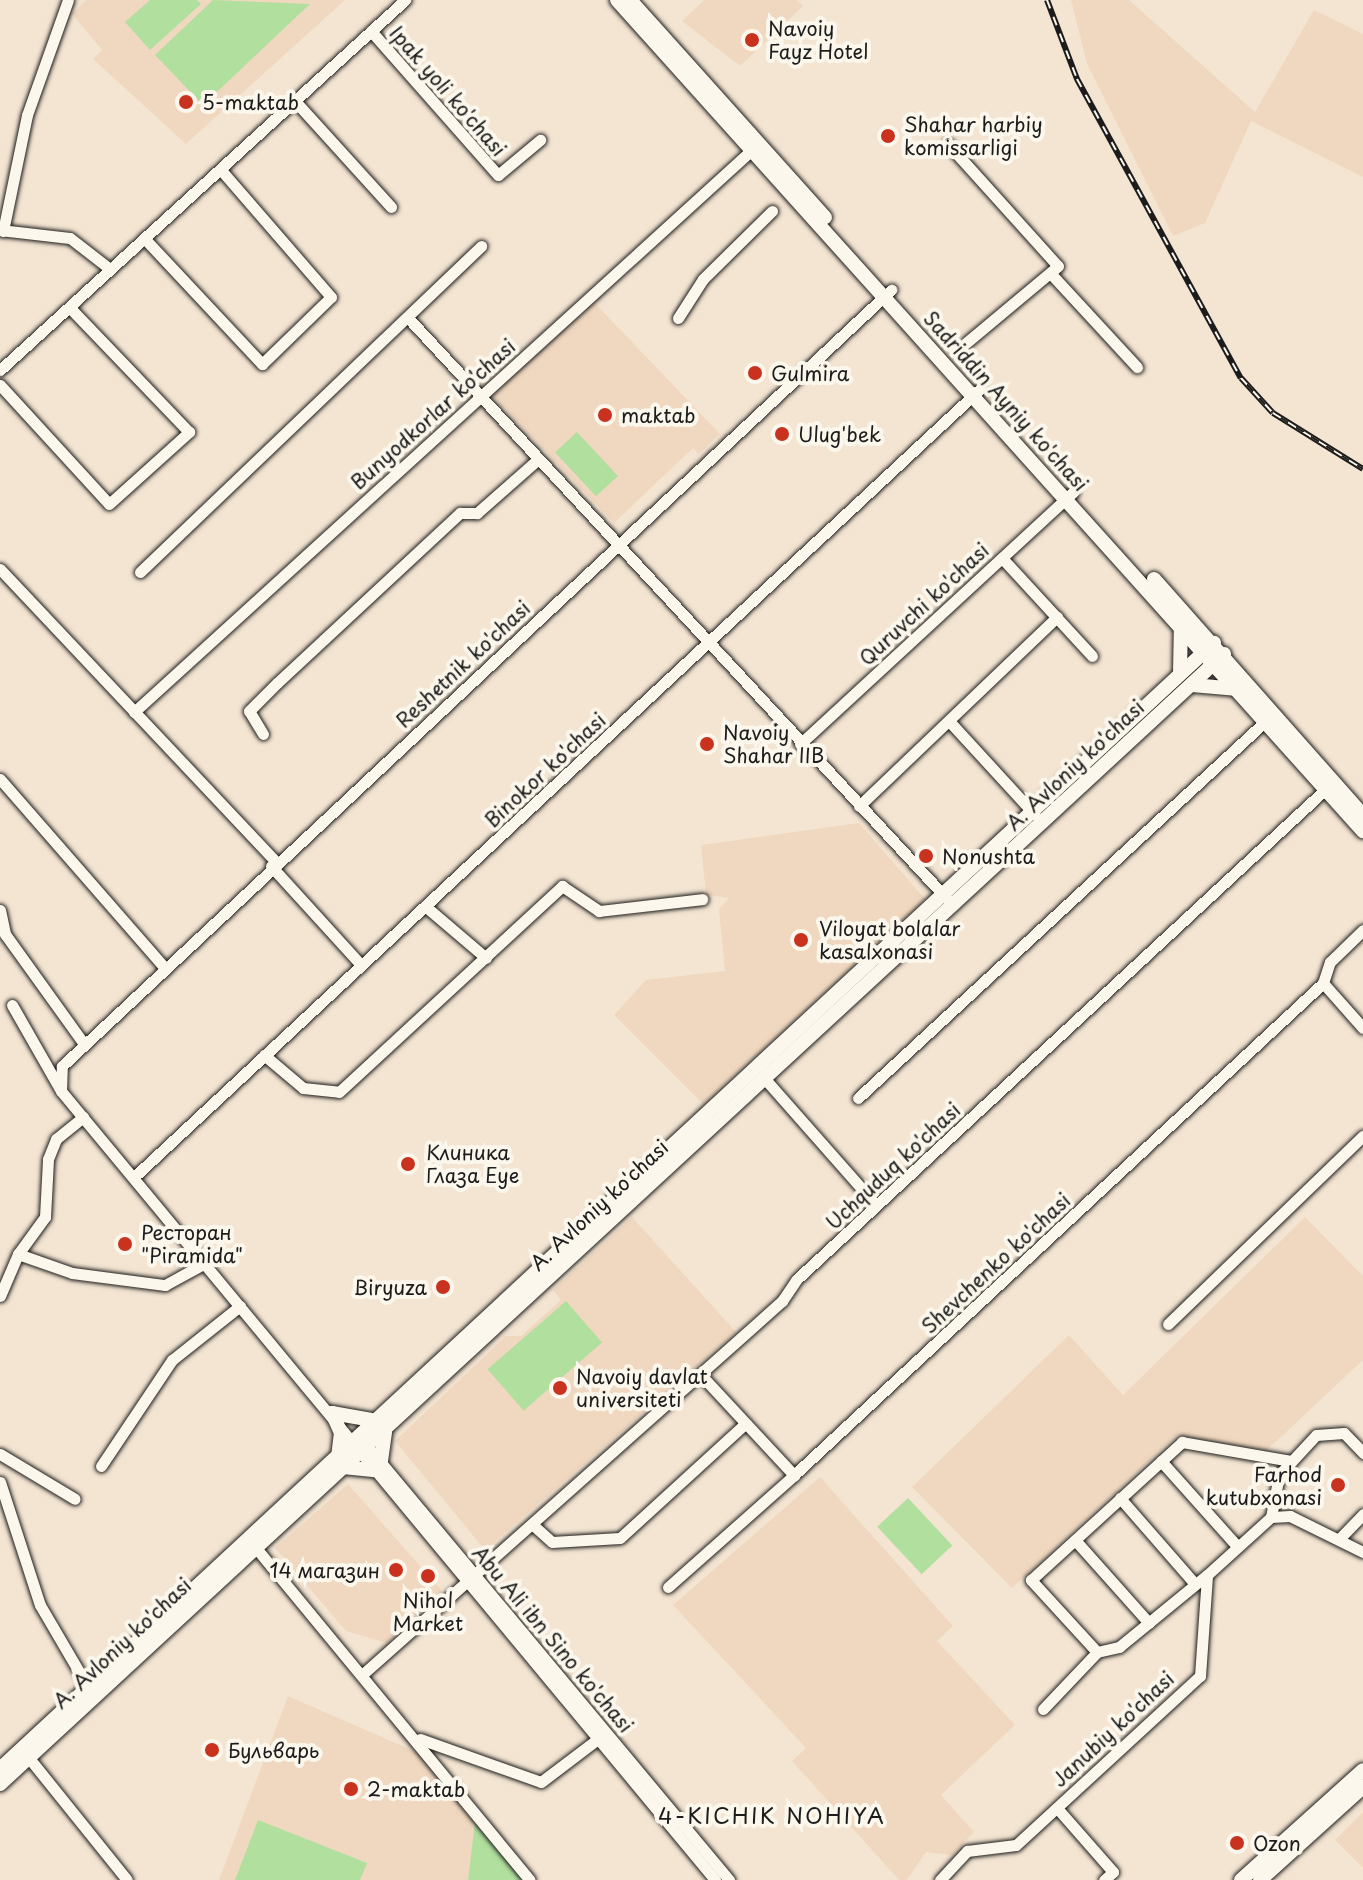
<!DOCTYPE html>
<meta charset="utf-8">
<style>
body{margin:0}
#map{position:relative;width:1363px;height:1880px;overflow:hidden;background:#f4e5d2;font-family:"Playpen Sans",sans-serif}
div>[style]{position:absolute}
[style*='--x']{left:calc(var(--x)*1px);top:calc(var(--y)*1px);width:calc(var(--w)*1px);rotate:calc(var(--a)*1deg)}
.built>*{inset:0;background:#f0d8c0}
.green>*{inset:0;background:#b0df9e;transform-origin:0 0}
.roads{filter:drop-shadow(0 0 2px #1c1c1c) drop-shadow(0 0 2px #1c1c1c)}
.minor>*{height:11px;margin:-5.5px;padding:0 5.5px;transform-origin:5.5px;border-radius:5.5px;background:#fbf7ec}
.major>*{height:14px;margin:-7px;padding:0 7px;transform-origin:7px;border-radius:7px;background:#fbf7ec}
.rail>*{height:6px;margin-top:-3px;transform-origin:0;background:repeating-linear-gradient(90deg,#fbf7ec 0 9px,#1c1c1c 0 18px);box-sizing:border-box;border-block:2px solid #1c1c1c}
.dots>*{width:22px;height:22px;translate:-50% -50%;box-sizing:border-box;border:4px solid #fbf7ec;border-radius:50%}
span{translate:-50% -50%;white-space:nowrap;text-align:center;line-height:1.15;-webkit-text-stroke:8px #fbf7ec;paint-order:stroke}
.poi-label{font-size:20px;color:#1c1c1c}
.left{translate:0 -50%;text-align:left}
.right{translate:-100% -50%;text-align:right}
.street-label{font-size:20px;color:#1c1c1c}
.neighbourhood-label{font-size:22px;color:#1c1c1c;letter-spacing:2px}
</style>
<div id="map">
<div class="built">
<i style="clip-path:polygon(86px 0,345px 0,186px 144px,93px 59px,102px 50px,72px 14px)"></i>
<i style="clip-path:polygon(704px 0,797px 0,803px 6px,740px 66px,682px 21px)"></i>
<i style="clip-path:polygon(1071px 0,1129px 0,1255px 112px,1314px 10px,1363px 34px,1363px 177px,1251px 121px,1205px 223px,1173px 236px,1087px 64px)"></i>
<i style="clip-path:polygon(591px 299px,720px 434px,699px 454px,693px 448px,614px 523px,491px 395px)"></i>
<i style="clip-path:polygon(859px 823px,925px 899px,703px 1104px,614px 1015px,646px 980px,725px 971px,719px 909px,729px 898px,706px 895px,701px 845px)"></i>
<i style="clip-path:polygon(632px 1217px,736px 1332px,485px 1550px,395px 1441px,506px 1336px,521px 1336px,561px 1300px,553px 1290px)"></i>
<i style="clip-path:polygon(1305px 1217px,1363px 1276px,1363px 1360px,1266px 1451px,1177px 1435px,1012px 1588px,912px 1487px,1069px 1335px,1123px 1395px)"></i>
<i style="clip-path:polygon(820px 1477px,953px 1626px,937px 1641px,1015px 1725px,941px 1795px,974px 1832px,952px 1855px,926px 1852px,907px 1880px,899px 1880px,792px 1761px,806px 1748px,673px 1605px)"></i>
<i style="clip-path:polygon(348px 1484px,442px 1591px,387px 1643px,346px 1631px,275px 1548px)"></i>
<i style="clip-path:polygon(288px 1696px,423px 1755px,475px 1822px,468px 1880px,219px 1880px)"></i>
<i style="clip-path:polygon(1363px 1812px,1363px 1868px,1335px 1840px)"></i>
</div>
<div class="green">
<i style="clip-path:polygon(150px 0,197px 0,201px 4px,150px 50px,125px 22px)"></i>
<i style="clip-path:polygon(213px 0,310px 4px,203px 105px,155px 55px)"></i>
<i style="left:577px;top:432px;width:60px;height:30px;rotate:47deg"></i>
<i style="left:566px;top:1301px;width:55px;height:104px;rotate:49deg"></i>
<i style="left:908px;top:1498px;width:65px;height:42px;rotate:47deg"></i>
<i style="clip-path:polygon(258px 1820px,367px 1863px,360px 1880px,235px 1880px)"></i>
<i style="clip-path:polygon(475px 1822px,523px 1880px,468px 1880px)"></i>
</div>
<div class="roads">
<div class="minor">
<i style="--x:371;--y:31;--w:192;--a:48.6"></i>
<i style="--x:498;--y:175;--w:55;--a:-39.8"></i>
<i style="--x:295;--y:101;--w:143;--a:47.8"></i>
<i style="--x:948;--y:144;--w:164;--a:48"></i>
<i style="--x:1058;--y:266;--w:119;--a:140.1"></i>
<i style="--x:0;--y:230;--w:70;--a:6.5"></i>
<i style="--x:70;--y:238;--w:51;--a:37.8"></i>
<i style="--x:3;--y:231;--w:118;--a:-78.3"></i>
<i style="--x:27;--y:115;--w:122;--a:-70.4"></i>
<i style="--x:144;--y:238;--w:173;--a:46.9"></i>
<i style="--x:262;--y:364;--w:96;--a:-44.2"></i>
<i style="--x:331;--y:297;--w:169;--a:-130.9"></i>
<i style="--x:1053;--y:276;--w:124;--a:47.3"></i>
<i style="--x:678;--y:318;--w:46;--a:-57.3"></i>
<i style="--x:703;--y:279;--w:97;--a:-44.6"></i>
<i style="--x:410;--y:320;--w:791;--a:47.15"></i>
<i style="--x:0;--y:370;--w:549;--a:-42.41"></i>
<i style="--x:0;--y:385;--w:161;--a:47.5"></i>
<i style="--x:109;--y:504;--w:108;--a:-42"></i>
<i style="--x:189;--y:432;--w:173;--a:-133.8"></i>
<i style="--x:1002;--y:558;--w:133;--a:47.4"></i>
<i style="--x:0;--y:569;--w:403;--a:46.7"></i>
<i style="--x:140;--y:572;--w:472;--a:-43.7"></i>
<i style="--x:134;--y:712;--w:840;--a:-42.3"></i>
<i style="--x:949;--y:721;--w:127;--a:47.5"></i>
<i style="--x:263;--y:734;--w:27;--a:-121"></i>
<i style="--x:249;--y:711;--w:40;--a:-45"></i>
<i style="--x:277;--y:683;--w:250;--a:-42.9"></i>
<i style="--x:460;--y:513;--w:17;--a:0"></i>
<i style="--x:477;--y:513;--w:79;--a:-41.4"></i>
<i style="--x:800;--y:744;--w:372;--a:-42.7"></i>
<i style="--x:0;--y:779;--w:249;--a:48.9"></i>
<i style="--x:859;--y:806;--w:274;--a:-43.7"></i>
<i style="--x:271;--y:866;--w:134;--a:47.7"></i>
<i style="--x:425;--y:906;--w:80;--a:40.4"></i>
<i style="--x:0;--y:910;--w:25;--a:78"></i>
<i style="--x:5;--y:934;--w:135;--a:54.3"></i>
<i style="--x:1323;--y:983;--w:60;--a:48.4"></i>
<i style="--x:12;--y:1005;--w:99;--a:60.3"></i>
<i style="--x:61;--y:1091;--w:1025;--a:50.34"></i>
<i style="--x:264;--y:1055;--w:51;--a:40.2"></i>
<i style="--x:303;--y:1088;--w:36;--a:6"></i>
<i style="--x:339;--y:1092;--w:304;--a:-42.7"></i>
<i style="--x:562;--y:886;--w:45;--a:34"></i>
<i style="--x:599;--y:911;--w:104;--a:-6.6"></i>
<i style="--x:765;--y:1079;--w:168;--a:48.6"></i>
<i style="--x:61;--y:1091;--w:25;--a:-88"></i>
<i style="--x:62;--y:1066;--w:1136;--a:-43.11"></i>
<i style="--x:858;--y:1098;--w:563;--a:-42.77"></i>
<i style="--x:134;--y:1177;--w:1156;--a:-42.97"></i>
<i style="--x:18;--y:1254;--w:46;--a:-53.9"></i>
<i style="--x:45;--y:1217;--w:58;--a:-87"></i>
<i style="--x:48;--y:1159;--w:22;--a:-68"></i>
<i style="--x:56;--y:1139;--w:35;--a:-39"></i>
<i style="--x:0;--y:1296;--w:46;--a:-66.8"></i>
<i style="--x:18;--y:1254;--w:57;--a:19.4"></i>
<i style="--x:72;--y:1273;--w:94;--a:7.4"></i>
<i style="--x:165;--y:1285;--w:46;--a:-28.8"></i>
<i style="--x:1168;--y:1324;--w:271;--a:-44"></i>
<i style="--x:701;--y:1375;--w:137;--a:47.1"></i>
<i style="--x:794;--y:1475;--w:722;--a:-42.92"></i>
<i style="--x:1323;--y:983;--w:22;--a:-72"></i>
<i style="--x:1330;--y:962;--w:46;--a:-44.1"></i>
<i style="--x:363;--y:1441;--w:572;--a:50.18"></i>
<i style="--x:0;--y:1454;--w:87;--a:31"></i>
<i style="--x:1161;--y:1461;--w:115;--a:48.2"></i>
<i style="--x:101;--y:1466;--w:128;--a:-56.2"></i>
<i style="--x:172;--y:1360;--w:87;--a:-38.5"></i>
<i style="--x:0;--y:1482;--w:129;--a:72"></i>
<i style="--x:40;--y:1605;--w:95;--a:59.7"></i>
<i style="--x:1120;--y:1498;--w:114;--a:48.9"></i>
<i style="--x:1271;--y:1517;--w:43;--a:-79.2"></i>
<i style="--x:1279;--y:1475;--w:54;--a:-47.2"></i>
<i style="--x:1316;--y:1435;--w:28;--a:-4"></i>
<i style="--x:1344;--y:1433;--w:28;--a:46"></i>
<i style="--x:1271;--y:1517;--w:19;--a:-3"></i>
<i style="--x:1290;--y:1516;--w:81;--a:26.3"></i>
<i style="--x:533;--y:1525;--w:25;--a:42"></i>
<i style="--x:552;--y:1542;--w:68;--a:-3.4"></i>
<i style="--x:620;--y:1538;--w:169;--a:-42.4"></i>
<i style="--x:1341;--y:1537;--w:32;--a:-46"></i>
<i style="--x:1075;--y:1540;--w:111;--a:48.3"></i>
<i style="--x:256;--y:1548;--w:430;--a:50.5"></i>
<i style="--x:668;--y:1587;--w:169;--a:-41.6"></i>
<i style="--x:1097;--y:1652;--w:98;--a:-132.5"></i>
<i style="--x:1031;--y:1580;--w:205;--a:-42.4"></i>
<i style="--x:1182;--y:1442;--w:111;--a:9.9"></i>
<i style="--x:364;--y:1673;--w:560;--a:-41.67"></i>
<i style="--x:782;--y:1301;--w:25;--a:-56"></i>
<i style="--x:796;--y:1280;--w:727;--a:-42.83"></i>
<i style="--x:1043;--y:1709;--w:79;--a:-46.5"></i>
<i style="--x:1097;--y:1652;--w:23;--a:-13"></i>
<i style="--x:1119;--y:1647;--w:114;--a:-39.3"></i>
<i style="--x:420;--y:1739;--w:128;--a:19.6"></i>
<i style="--x:541;--y:1782;--w:78;--a:-37.2"></i>
<i style="--x:29;--y:1758;--w:156;--a:51.2"></i>
<i style="--x:1057;--y:1808;--w:85;--a:48.8"></i>
<i style="--x:1113;--y:1872;--w:12;--a:138"></i>
<i style="--x:940;--y:1880;--w:40;--a:-47"></i>
<i style="--x:967;--y:1851;--w:49;--a:-7"></i>
<i style="--x:1016;--y:1845;--w:250;--a:-42.6"></i>
<i style="--x:1200;--y:1676;--w:101;--a:-86"></i>
<i style="--x:1207;--y:1575;--w:86;--a:-42.2"></i>
</div>
<div class="major">
<i style="--x:617;--y:0;--w:1117;--a:48.09"></i>
<i style="--x:630;--y:0;--w:292;--a:48.1"></i>
<i style="--x:1154;--y:579;--w:315;--a:48.5"></i>
<i style="--x:1180;--y:673;--w:50;--a:-88.9"></i>
<i style="--x:1192;--y:685;--w:46;--a:5"></i>
<i style="--x:338;--y:1457;--w:24;--a:-83"></i>
<i style="--x:341;--y:1433;--w:22;--a:-114"></i>
<i style="--x:332;--y:1413;--w:47;--a:9.9"></i>
<i style="--x:381;--y:1461;--w:30;--a:-82"></i>
<i style="--x:343;--y:1467;--w:30;--a:6"></i>
<i style="--x:0;--y:1769;--w:1656;--a:-42.85"></i>
<i style="--x:0;--y:1784;--w:1666;--a:-42.71"></i>
<i style="--x:1241;--y:1880;--w:164;--a:-42"></i>
<i style="--x:1260;--y:1880;--w:139;--a:-42.1"></i>
</div>
</div>
<div class="rail">
<i style="--x:1047;--y:0;--w:85;--a:69.2"></i>
<i style="--x:1077;--y:79;--w:341;--a:61.3"></i>
<i style="--x:1241;--y:378;--w:47;--a:47.6"></i>
<i style="--x:1273;--y:413;--w:106;--a:31.9"></i>
</div>
<div class="dots">
<i style="left:752px;top:40px;background:#c8321e"></i>
<i style="left:186px;top:102px;background:#c8321e"></i>
<i style="left:888px;top:136px;background:#c8321e"></i>
<i style="left:755px;top:373px;background:#c8321e"></i>
<i style="left:605px;top:415px;background:#c8321e"></i>
<i style="left:782px;top:434px;background:#c8321e"></i>
<i style="left:707px;top:744px;background:#c8321e"></i>
<i style="left:926px;top:856px;background:#c8321e"></i>
<i style="left:801px;top:940px;background:#c8321e"></i>
<i style="left:408px;top:1164px;background:#c8321e"></i>
<i style="left:125px;top:1244px;background:#c8321e"></i>
<i style="left:443px;top:1287px;background:#c8321e"></i>
<i style="left:560px;top:1388px;background:#c8321e"></i>
<i style="left:1338px;top:1485px;background:#c8321e"></i>
<i style="left:396px;top:1570px;background:#c8321e"></i>
<i style="left:428px;top:1576px;background:#c8321e"></i>
<i style="left:212px;top:1750px;background:#c8321e"></i>
<i style="left:351px;top:1789px;background:#c8321e"></i>
<i style="left:1237px;top:1843px;background:#c8321e"></i>
</div>
<div class="poi-label">
<span class="left" style="left:768px;top:40px">Navoiy<br>Fayz Hotel</span>
<span class="left" style="left:202px;top:102px">5-maktab</span>
<span class="left" style="left:904px;top:136px">Shahar harbiy<br>komissarligi</span>
<span class="left" style="left:771px;top:373px">Gulmira</span>
<span class="left" style="left:621px;top:415px">maktab</span>
<span class="left" style="left:798px;top:434px">Ulug'bek</span>
<span class="left" style="left:723px;top:744px">Navoiy<br>Shahar IIB</span>
<span class="left" style="left:942px;top:856px">Nonushta</span>
<span class="left" style="left:819px;top:940px">Viloyat bolalar<br>kasalxonasi</span>
<span class="left" style="left:426px;top:1164px">Клиника<br>Глаза Eye</span>
<span class="left" style="left:141px;top:1244px">Ресторан<br>"Piramida"</span>
<span class="right" style="left:427px;top:1287px">Biryuza</span>
<span class="left" style="left:576px;top:1388px">Navoiy davlat<br>universiteti</span>
<span class="right" style="left:1322px;top:1486px">Farhod<br>kutubxonasi</span>
<span class="right" style="left:380px;top:1570px">14 магазин</span>
<span style="left:428px;top:1612px">Nihol<br>Market</span>
<span class="left" style="left:228px;top:1750px">Бульварь</span>
<span class="left" style="left:367px;top:1789px">2-maktab</span>
<span class="left" style="left:1253px;top:1843px">Ozon</span>
</div>
<div class="street-label">
<span style="left:448px;top:91px;rotate:49deg">Ipak yoli ko'chasi</span>
<span style="left:1006px;top:401px;rotate:48deg">Sadriddin Ayniy ko'chasi</span>
<span style="left:433px;top:414px;rotate:-42deg">Bunyodkorlar ko'chasi</span>
<span style="left:924px;top:604px;rotate:-43deg">Quruvchi ko'chasi</span>
<span style="left:463px;top:664px;rotate:-43deg">Reshetnik ko'chasi</span>
<span style="left:1075px;top:765px;rotate:-43deg">A. Avloniy ko'chasi</span>
<span style="left:545px;top:770px;rotate:-43deg">Binokor ko'chasi</span>
<span style="left:893px;top:1166px;rotate:-43deg">Uchquduq ko'chasi</span>
<span style="left:599px;top:1205px;rotate:-43deg">A. Avloniy ko'chasi</span>
<span style="left:996px;top:1263px;rotate:-43deg">Shevchenko ko'chasi</span>
<span style="left:553px;top:1639px;rotate:50deg">Abu Ali ibn Sino ko'chasi</span>
<span style="left:122px;top:1643px;rotate:-43deg">A. Avloniy ko'chasi</span>
<span style="left:1113px;top:1729px;rotate:-43deg">Janubiy ko'chasi</span>
</div>
<div class="neighbourhood-label">
<span style="left:772px;top:1815px">4-KICHIK NOHIYA</span>
</div>
</div>
